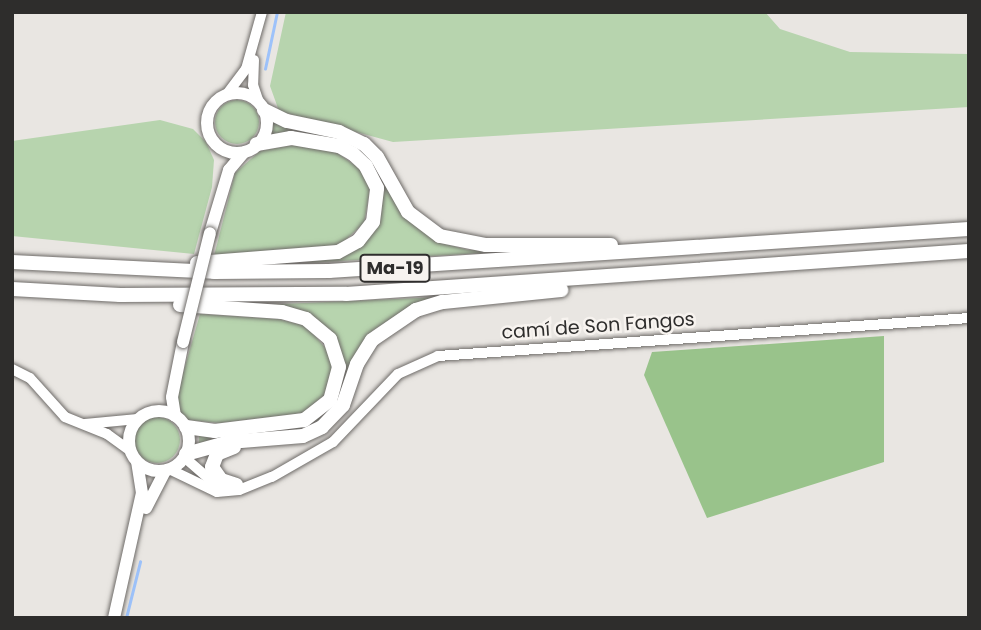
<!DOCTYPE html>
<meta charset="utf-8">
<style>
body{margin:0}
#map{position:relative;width:981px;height:630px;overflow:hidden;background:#e9e6e2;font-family:Poppins,sans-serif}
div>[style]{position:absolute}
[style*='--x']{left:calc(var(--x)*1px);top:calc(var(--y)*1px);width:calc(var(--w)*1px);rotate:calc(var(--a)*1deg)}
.green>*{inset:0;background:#b7d4ae}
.round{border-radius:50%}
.forest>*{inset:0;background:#99c38b}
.stream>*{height:2.5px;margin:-1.25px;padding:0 1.25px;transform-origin:1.25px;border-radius:1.25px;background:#9dc2fa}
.roads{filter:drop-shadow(0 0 2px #6e6b68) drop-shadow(0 0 2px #6e6b68)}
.tertiary>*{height:10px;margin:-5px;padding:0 5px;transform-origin:5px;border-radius:5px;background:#fff}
.primary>*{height:12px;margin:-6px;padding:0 6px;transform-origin:6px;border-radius:6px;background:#fff}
.primary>.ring{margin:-6px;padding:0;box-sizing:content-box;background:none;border:12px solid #fff;border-radius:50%}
.motorway>*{height:14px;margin:-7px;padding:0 7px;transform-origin:7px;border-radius:7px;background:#fff}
.bridges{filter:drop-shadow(0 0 2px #6e6b68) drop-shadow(0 0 2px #6e6b68)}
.primary-bridge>*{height:12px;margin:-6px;padding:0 6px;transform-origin:6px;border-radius:6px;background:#fff}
span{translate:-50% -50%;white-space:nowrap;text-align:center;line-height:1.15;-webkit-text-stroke:5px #f7f3ef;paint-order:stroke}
.shield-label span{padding:2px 5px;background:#f7f3ef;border:2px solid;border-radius:5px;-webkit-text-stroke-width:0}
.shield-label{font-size:18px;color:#2e2d2c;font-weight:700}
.street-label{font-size:19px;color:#2e2d2c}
.frame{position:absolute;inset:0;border:14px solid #2e2d2c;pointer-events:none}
</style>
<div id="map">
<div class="green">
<i style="clip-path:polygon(286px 12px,765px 12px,780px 29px,850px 52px,969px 54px,969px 107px,393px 142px,279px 111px,270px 86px)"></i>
<i class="round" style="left:215px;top:100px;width:44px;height:44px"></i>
<i style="clip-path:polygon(160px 120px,193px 129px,206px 142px,214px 160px,212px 187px,194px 254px,12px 236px,12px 141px)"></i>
<i style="clip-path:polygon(273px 121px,289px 129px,336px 137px,361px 149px,378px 168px,401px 214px,438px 242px,468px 250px,539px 250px,304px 263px,324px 259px,381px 216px,383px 197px,365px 157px,269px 135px)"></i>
<i style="clip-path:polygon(293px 145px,336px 152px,360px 169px,370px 189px,364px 223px,340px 245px,214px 256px,235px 173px,260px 151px)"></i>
<i style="clip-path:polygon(442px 297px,403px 311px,372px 331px,342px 396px,323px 419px,301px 430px,199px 444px,199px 436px,308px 424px,327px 412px,338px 395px,343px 358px,332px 332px,314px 317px,258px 305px)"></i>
<i style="clip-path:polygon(200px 314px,278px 319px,306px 326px,330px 353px,332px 371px,324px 395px,304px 413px,220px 423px,188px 420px,180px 412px,177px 394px)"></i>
<i class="round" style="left:134px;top:417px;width:46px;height:46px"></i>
</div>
<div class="forest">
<i style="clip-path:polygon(884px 336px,884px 462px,707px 518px,644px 375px,652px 352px)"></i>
</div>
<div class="stream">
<i style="--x:265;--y:69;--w:58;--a:-78.1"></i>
<i style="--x:126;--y:618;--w:58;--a:-76"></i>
</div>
<div class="roads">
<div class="tertiary">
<i style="--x:254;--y:60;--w:25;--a:92"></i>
<i style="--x:253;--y:85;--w:18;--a:71"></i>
<i style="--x:227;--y:94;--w:31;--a:-53"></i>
<i style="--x:246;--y:69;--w:59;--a:-74.3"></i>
<i style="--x:12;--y:369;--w:20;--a:27"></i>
<i style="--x:30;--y:378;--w:52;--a:48.1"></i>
<i style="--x:65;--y:417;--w:45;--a:22"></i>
<i style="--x:107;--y:434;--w:29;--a:36"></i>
<i style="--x:85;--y:424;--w:53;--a:-5.4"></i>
<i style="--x:184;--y:457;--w:35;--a:41"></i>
<i style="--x:210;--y:480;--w:15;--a:23"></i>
<i style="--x:169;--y:469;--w:53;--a:25.6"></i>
<i style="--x:217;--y:492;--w:22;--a:-5"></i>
<i style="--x:239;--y:490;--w:35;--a:-22"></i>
<i style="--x:272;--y:477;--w:70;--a:-29.8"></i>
<i style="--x:333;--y:442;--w:94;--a:-46.3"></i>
<i style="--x:398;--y:374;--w:44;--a:-24.2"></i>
<i style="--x:438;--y:356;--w:532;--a:-4.09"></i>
</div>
<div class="primary">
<i class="ring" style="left:207px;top:93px;width:48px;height:48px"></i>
<i style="--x:210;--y:233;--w:66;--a:-73.2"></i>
<i style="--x:229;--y:170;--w:23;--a:-50"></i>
<i class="ring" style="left:129px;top:411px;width:48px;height:48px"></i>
<i style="--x:175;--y:416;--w:19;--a:-99"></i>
<i style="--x:172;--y:397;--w:56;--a:-78.7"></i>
<i style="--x:146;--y:508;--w:42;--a:-62.8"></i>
<i style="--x:114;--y:618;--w:128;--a:-77.4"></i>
<i style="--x:142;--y:493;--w:31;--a:-99"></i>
</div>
<div class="motorway">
<i style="--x:264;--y:110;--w:25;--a:26"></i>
<i style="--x:287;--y:121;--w:53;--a:11.9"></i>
<i style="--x:339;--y:132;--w:28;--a:26"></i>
<i style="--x:364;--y:144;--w:18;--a:45"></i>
<i style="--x:377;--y:157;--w:63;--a:60.6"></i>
<i style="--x:408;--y:212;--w:40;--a:37"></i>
<i style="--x:440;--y:236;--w:47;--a:11.1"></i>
<i style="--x:486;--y:245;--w:125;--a:0"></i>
<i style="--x:12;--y:262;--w:202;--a:2.8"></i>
<i style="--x:214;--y:272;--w:115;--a:-0.5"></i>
<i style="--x:329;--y:271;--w:641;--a:-3.75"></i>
<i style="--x:197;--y:263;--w:141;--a:-4.5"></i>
<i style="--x:338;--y:252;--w:23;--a:-29"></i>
<i style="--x:358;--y:241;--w:24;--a:-52"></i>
<i style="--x:373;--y:222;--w:34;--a:-83"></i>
<i style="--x:377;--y:188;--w:25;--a:-117"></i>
<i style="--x:366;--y:166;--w:18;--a:-137"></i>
<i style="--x:353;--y:154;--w:16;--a:-150"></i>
<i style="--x:339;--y:146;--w:49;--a:-170.5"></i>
<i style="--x:291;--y:138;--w:35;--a:170"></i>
<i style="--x:12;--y:289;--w:108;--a:3.2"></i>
<i style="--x:120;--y:295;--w:226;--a:-0.3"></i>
<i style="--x:346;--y:294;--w:624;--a:-3.95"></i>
<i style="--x:180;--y:305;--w:102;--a:3.9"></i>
<i style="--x:282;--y:312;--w:25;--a:16"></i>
<i style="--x:306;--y:319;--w:31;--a:40"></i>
<i style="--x:330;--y:339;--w:29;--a:72"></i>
<i style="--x:339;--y:367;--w:34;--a:105"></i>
<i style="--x:330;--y:400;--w:33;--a:142"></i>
<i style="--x:304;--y:420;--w:90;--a:173"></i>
<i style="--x:215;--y:431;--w:29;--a:-172"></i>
<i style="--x:234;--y:447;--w:18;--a:158"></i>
<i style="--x:217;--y:454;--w:14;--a:111"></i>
<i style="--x:212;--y:467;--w:16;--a:55"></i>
<i style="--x:221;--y:480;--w:16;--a:18"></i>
<i style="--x:186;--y:454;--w:45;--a:-15.6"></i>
<i style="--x:229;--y:442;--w:74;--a:-4.6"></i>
<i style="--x:303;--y:436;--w:21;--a:-25"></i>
<i style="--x:322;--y:427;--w:30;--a:-46"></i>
<i style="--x:343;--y:405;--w:43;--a:-71.1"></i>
<i style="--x:357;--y:364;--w:28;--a:-58"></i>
<i style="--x:372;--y:340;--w:53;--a:-34.3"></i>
<i style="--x:416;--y:310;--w:28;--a:-17"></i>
<i style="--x:443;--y:302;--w:119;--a:-5.8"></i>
</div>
</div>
<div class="bridges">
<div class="primary-bridge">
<i style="--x:183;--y:342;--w:112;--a:-76.1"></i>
</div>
</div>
<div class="shield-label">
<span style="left:395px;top:268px">Ma-19</span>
</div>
<div class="street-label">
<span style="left:598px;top:326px;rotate:-4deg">camí de Son Fangos</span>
</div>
<div class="frame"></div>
</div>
